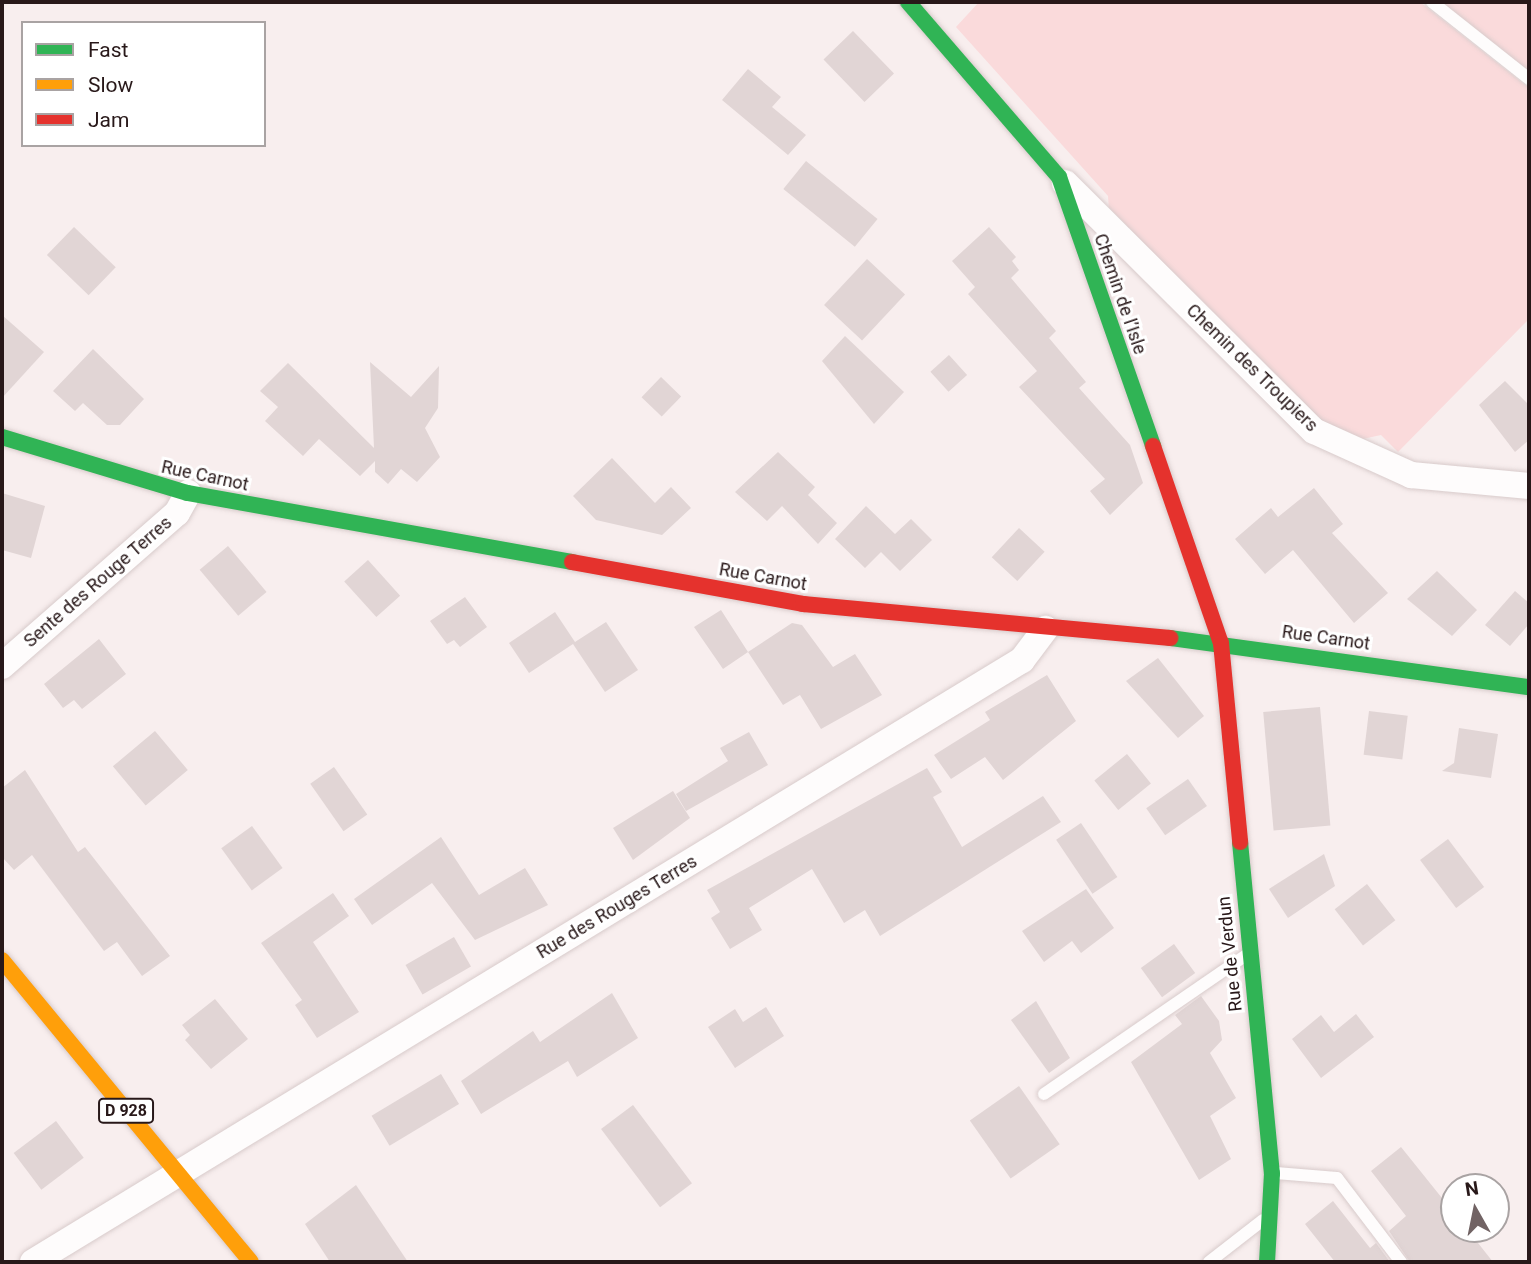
<!DOCTYPE html>
<meta charset="utf-8">
<style>
body{margin:0}
#map{position:relative;width:1531px;height:1264px;overflow:hidden;background:#f8eeee;font-family:Roboto,sans-serif}
div>[style]{position:absolute}
[style*='--x']{left:calc(var(--x)*1px);top:calc(var(--y)*1px);width:calc(var(--w)*1px);rotate:calc(var(--a)*1deg)}
.green>*{inset:0;background:#fadadb}
.building>*{inset:0;background:#e1d5d5;transform-origin:0 0}
.roads{filter:drop-shadow(0 0 2px #d8cbcb) drop-shadow(0 0 2px #d8cbcb)}
.lane>*{height:12px;margin:-6px;padding:0 6px;transform-origin:6px;border-radius:6px;background:#fefcfc}
.street>*{height:26px;margin:-13px;padding:0 13px;transform-origin:13px;border-radius:13px;background:#fefcfc}
.fast>*{height:16px;margin:-8px;padding:0 8px;transform-origin:8px;border-radius:8px;background:#30b455}
.slow>*{height:16px;margin:-8px;padding:0 8px;transform-origin:8px;border-radius:8px;background:#ff9f0a}
.jam>*{height:16px;margin:-8px;padding:0 8px;transform-origin:8px;border-radius:8px;background:#e5322d}
span{translate:-50% -50%;white-space:nowrap;text-align:center;line-height:1.15;-webkit-text-stroke:6px #fff;paint-order:stroke}
.shield-label span{padding:2px 5px;background:#fff;border:2px solid;border-radius:5px;-webkit-text-stroke-width:0}
.shield-label{font-size:16px;color:#281819;font-weight:700}
.street-label{font-size:18px;color:#281819}
.frame{position:absolute;inset:0;border:4px solid #281819;pointer-events:none}
.legend{position:absolute;left:21px;top:21px;width:245px;height:126px;box-sizing:border-box;background:#fff;border:2px solid #a9a3a3;margin:0;padding:9px 12px;list-style:none;font-size:21px;color:#281819}
.legend li{display:flex;align-items:center;gap:14px;height:35px}
.legend b{width:35px;border:2px solid #a9a3a3}
.north{position:absolute;left:1440px;top:1173px;width:70px;height:70px;box-sizing:border-box;background:#fff;border:2px solid #a9a3a3;border-radius:50%;rotate:351deg;font-size:19px;font-weight:700;line-height:28px;text-align:center;color:#281819}
.north::after{content:'';display:block;margin:auto;width:24px;height:32px;background:#716364;clip-path:polygon(50% 0,100% 100%,50% 72%,0 100%)}
</style>
<div id="map">
<div class="green">
<i style="clip-path:polygon(979px 2px,1420px 2px,1529px 88px,1529px 319px,1398px 452px,1381px 435px,1358px 440px,1326px 425px,1109px 211px,1108px 196px,956px 27px)"></i>
<i style="clip-path:polygon(1432px 2px,1529px 2px,1529px 79px)"></i>
</div>
<div class="building">
<i style="left:853px;top:31px;width:59px;height:41px;rotate:46deg"></i>
<i style="clip-path:polygon(748px 69px,781px 97px,772px 107px,806px 135px,788px 155px,722px 100px)"></i>
<i style="left:806px;top:161px;width:92px;height:36px;rotate:39deg"></i>
<i style="left:74px;top:227px;width:58px;height:39px;rotate:44deg"></i>
<i style="clip-path:polygon(989px 227px,1016px 257px,1012px 261px,1019px 270px,1011px 278px,1056px 331px,1049px 338px,1086px 382px,1079px 388px,1130px 445px,1143px 483px,1110px 515px,1090px 491px,1105px 479px,1019px 387px,1037px 371px,968px 294px,975px 287px,952px 261px)"></i>
<i style="left:867px;top:259px;width:52px;height:63px;rotate:43deg"></i>
<i style="clip-path:polygon(2px 315px,44px 352px,2px 398px)"></i>
<i style="clip-path:polygon(845px 336px,904px 392px,874px 424px,822px 361px)"></i>
<i style="clip-path:polygon(93px 349px,144px 399px,120px 425px,107px 425px,83px 403px,75px 411px,53px 391px)"></i>
<i style="left:949px;top:355px;width:27px;height:25px;rotate:48deg"></i>
<i style="clip-path:polygon(370px 362px,411px 397px,439px 366px,438px 408px,425px 428px,440px 457px,417px 482px,401px 469px,388px 484px,375px 472px,375px 461px,360px 476px,319px 439px,303px 456px,265px 421px,278px 407px,260px 391px,288px 363px,374px 448px)"></i>
<i style="left:661px;top:377px;width:28px;height:28px;rotate:44deg"></i>
<i style="clip-path:polygon(1505px 381px,1529px 405px,1529px 440px,1515px 452px,1479px 405px)"></i>
<i style="clip-path:polygon(778px 452px,815px 487px,808px 495px,837px 523px,818px 544px,782px 506px,767px 521px,735px 492px)"></i>
<i style="clip-path:polygon(612px 458px,655px 503px,671px 487px,691px 508px,662px 535px,596px 520px,573px 496px)"></i>
<i style="clip-path:polygon(1314px 488px,1343px 524px,1332px 533px,1388px 593px,1354px 623px,1293px 550px,1265px 574px,1235px 539px,1271px 508px,1278px 517px)"></i>
<i style="clip-path:polygon(2px 493px,45px 506px,31px 558px,2px 550px)"></i>
<i style="clip-path:polygon(866px 506px,895px 534px,911px 519px,932px 540px,900px 571px,881px 552px,865px 568px,835px 539px)"></i>
<i style="left:1019px;top:528px;width:35px;height:40px;rotate:43deg"></i>
<i style="left:228px;top:546px;width:60px;height:37px;rotate:50deg"></i>
<i style="left:368px;top:560px;width:48px;height:32px;rotate:48deg"></i>
<i style="clip-path:polygon(1437px 571px,1477px 610px,1452px 636px,1407px 599px)"></i>
<i style="clip-path:polygon(1515px 591px,1529px 603px,1529px 624px,1510px 646px,1485px 625px)"></i>
<i style="clip-path:polygon(465px 597px,487px 627px,460px 647px,454px 640px,447px 644px,430px 621px)"></i>
<i style="clip-path:polygon(721px 610px,748px 652px,792px 623px,802px 625px,833px 667px,855px 654px,882px 695px,821px 729px,800px 695px,783px 705px,748px 652px,723px 669px,694px 627px)"></i>
<i style="clip-path:polygon(555px 612px,575px 642px,606px 622px,638px 670px,605px 692px,573px 644px,529px 673px,509px 643px)"></i>
<i style="clip-path:polygon(99px 639px,126px 674px,82px 709px,74px 700px,63px 708px,44px 684px)"></i>
<i style="clip-path:polygon(1158px 658px,1204px 716px,1178px 738px,1126px 681px)"></i>
<i style="clip-path:polygon(1047px 675px,1076px 721px,1003px 780px,985px 757px,951px 779px,934px 755px,990px 720px,985px 712px)"></i>
<i style="left:1320px;top:707px;width:119px;height:57px;rotate:85deg"></i>
<i style="left:1369px;top:711px;width:39px;height:44px;rotate:7deg"></i>
<i style="clip-path:polygon(1459px 728px,1498px 734px,1491px 778px,1442px 771px,1454px 763px)"></i>
<i style="left:155px;top:731px;width:51px;height:55px;rotate:50deg"></i>
<i style="clip-path:polygon(749px 732px,768px 765px,686px 811px,676px 794px,728px 761px,720px 748px)"></i>
<i style="left:1127px;top:754px;width:38px;height:42px;rotate:51deg"></i>
<i style="left:334px;top:767px;width:58px;height:29px;rotate:55deg"></i>
<i style="clip-path:polygon(927px 768px,942px 792px,933px 797px,962px 847px,1043px 796px,1061px 822px,880px 936px,865px 910px,844px 923px,812px 869px,749px 908px,762px 930px,730px 949px,711px 918px,720px 912px,707px 890px)"></i>
<i style="clip-path:polygon(25px 770px,78px 852px,85px 847px,170px 956px,142px 976px,117px 942px,104px 951px,32px 855px,14px 870px,2px 857px,2px 788px)"></i>
<i style="left:1188px;top:779px;width:33px;height:51px;rotate:55deg"></i>
<i style="clip-path:polygon(673px 791px,690px 818px,633px 860px,613px 828px)"></i>
<i style="left:1081px;top:823px;width:65px;height:30px;rotate:56deg"></i>
<i style="left:252px;top:826px;width:52px;height:38px;rotate:54deg"></i>
<i style="clip-path:polygon(441px 837px,479px 895px,525px 868px,548px 905px,475px 940px,432px 883px,372px 925px,354px 899px)"></i>
<i style="left:1448px;top:839px;width:60px;height:35px;rotate:53deg"></i>
<i style="clip-path:polygon(1324px 854px,1335px 886px,1288px 918px,1269px 889px)"></i>
<i style="left:1367px;top:884px;width:46px;height:41px;rotate:52deg"></i>
<i style="clip-path:polygon(1086px 889px,1114px 928px,1081px 953px,1072px 941px,1044px 962px,1022px 931px)"></i>
<i style="clip-path:polygon(333px 893px,349px 916px,313px 942px,359px 1012px,317px 1038px,295px 1005px,302px 1000px,261px 943px)"></i>
<i style="left:454px;top:937px;width:34px;height:56px;rotate:60deg"></i>
<i style="left:1174px;top:944px;width:36px;height:41px;rotate:54deg"></i>
<i style="clip-path:polygon(612px 993px,638px 1038px,577px 1077px,568px 1061px,481px 1114px,461px 1081px,533px 1031px,540px 1042px)"></i>
<i style="clip-path:polygon(1201px 996px,1219px 1021px,1222px 1040px,1210px 1053px,1236px 1098px,1210px 1116px,1231px 1159px,1199px 1180px,1131px 1062px,1182px 1024px,1175px 1015px)"></i>
<i style="clip-path:polygon(215px 999px,248px 1039px,211px 1069px,185px 1040px,190px 1035px,182px 1025px)"></i>
<i style="clip-path:polygon(1036px 1001px,1070px 1058px,1049px 1073px,1011px 1020px)"></i>
<i style="clip-path:polygon(766px 1007px,784px 1036px,735px 1068px,708px 1027px,735px 1009px,743px 1022px)"></i>
<i style="clip-path:polygon(1356px 1014px,1374px 1037px,1321px 1078px,1292px 1039px,1321px 1015px,1334px 1032px)"></i>
<i style="left:441px;top:1074px;width:35px;height:81px;rotate:59deg"></i>
<i style="left:1019px;top:1086px;width:71px;height:60px;rotate:55deg"></i>
<i style="left:633px;top:1105px;width:98px;height:40px;rotate:53deg"></i>
<i style="left:56px;top:1121px;width:46px;height:53px;rotate:53deg"></i>
<i style="clip-path:polygon(1401px 1147px,1454px 1213px,1454px 1229px,1467px 1229px,1493px 1262px,1410px 1262px,1389px 1231px,1406px 1216px,1371px 1171px)"></i>
<i style="clip-path:polygon(356px 1185px,408px 1262px,330px 1262px,305px 1224px)"></i>
<i style="clip-path:polygon(1333px 1201px,1370px 1248px,1376px 1243px,1390px 1262px,1335px 1262px,1305px 1224px)"></i>
</div>
<div class="roads">
<div class="lane">
<i style="--x:1432;--y:2;--w:124;--a:38.4"></i>
<i style="--x:1044;--y:1094;--w:245;--a:-34.5"></i>
<i style="--x:1276;--y:1173;--w:61;--a:4.7"></i>
<i style="--x:1337;--y:1178;--w:106;--a:52.7"></i>
<i style="--x:1209;--y:1262;--w:68;--a:-37.9"></i>
</div>
<div class="street">
<i style="--x:1065;--y:183;--w:351;--a:44.9"></i>
<i style="--x:1314;--y:431;--w:107;--a:24.4"></i>
<i style="--x:1411;--y:475;--w:119;--a:5.3"></i>
<i style="--x:2;--y:666;--w:232;--a:-41.2"></i>
<i style="--x:177;--y:513;--w:23;--a:-61"></i>
<i style="--x:33;--y:1262;--w:1158;--a:-31.33"></i>
<i style="--x:1022;--y:660;--w:39;--a:-53"></i>
</div>
<div class="fast">
<i style="--x:908;--y:2;--w:231;--a:49.2"></i>
<i style="--x:1059;--y:177;--w:285;--a:70.7"></i>
<i style="--x:2;--y:437;--w:194;--a:16.8"></i>
<i style="--x:188;--y:493;--w:390;--a:10.2"></i>
<i style="--x:1170;--y:638;--w:362;--a:7.8"></i>
<i style="--x:1240;--y:842;--w:333;--a:84.5"></i>
<i style="--x:1272;--y:1173;--w:89;--a:93.2"></i>
</div>
<div class="slow">
<i style="--x:2;--y:960;--w:391;--a:50.5"></i>
</div>
<div class="jam">
<i style="--x:1153;--y:446;--w:208;--a:71"></i>
<i style="--x:1221;--y:643;--w:200;--a:84.5"></i>
<i style="--x:572;--y:562;--w:235;--a:10.3"></i>
<i style="--x:803;--y:604;--w:369;--a:5.3"></i>
</div>
</div>
<div class="shield-label">
<span style="left:126px;top:1111px">D 928</span>
</div>
<div class="street-label">
<span style="left:1120px;top:294px;rotate:71deg">Chemin de l’Isle</span>
<span style="left:1252px;top:368px;rotate:44deg">Chemin des Troupiers</span>
<span style="left:205px;top:476px;rotate:12deg">Rue Carnot</span>
<span style="left:763px;top:577px;rotate:10deg">Rue Carnot</span>
<span style="left:98px;top:582px;rotate:-41deg">Sente des Rouge Terres</span>
<span style="left:1326px;top:638px;rotate:8deg">Rue Carnot</span>
<span style="left:617px;top:907px;rotate:-31deg">Rue des Rouges Terres</span>
<span style="left:1230px;top:954px;rotate:-96deg">Rue de Verdun</span>
</div>
<div class="frame"></div>
<ul class="legend">
<li><b style="height:9px;background:#30b455"></b>Fast</li>
<li><b style="height:9px;background:#ff9f0a"></b>Slow</li>
<li><b style="height:9px;background:#e5322d"></b>Jam</li>
</ul>
<div class="north">N</div>
</div>
